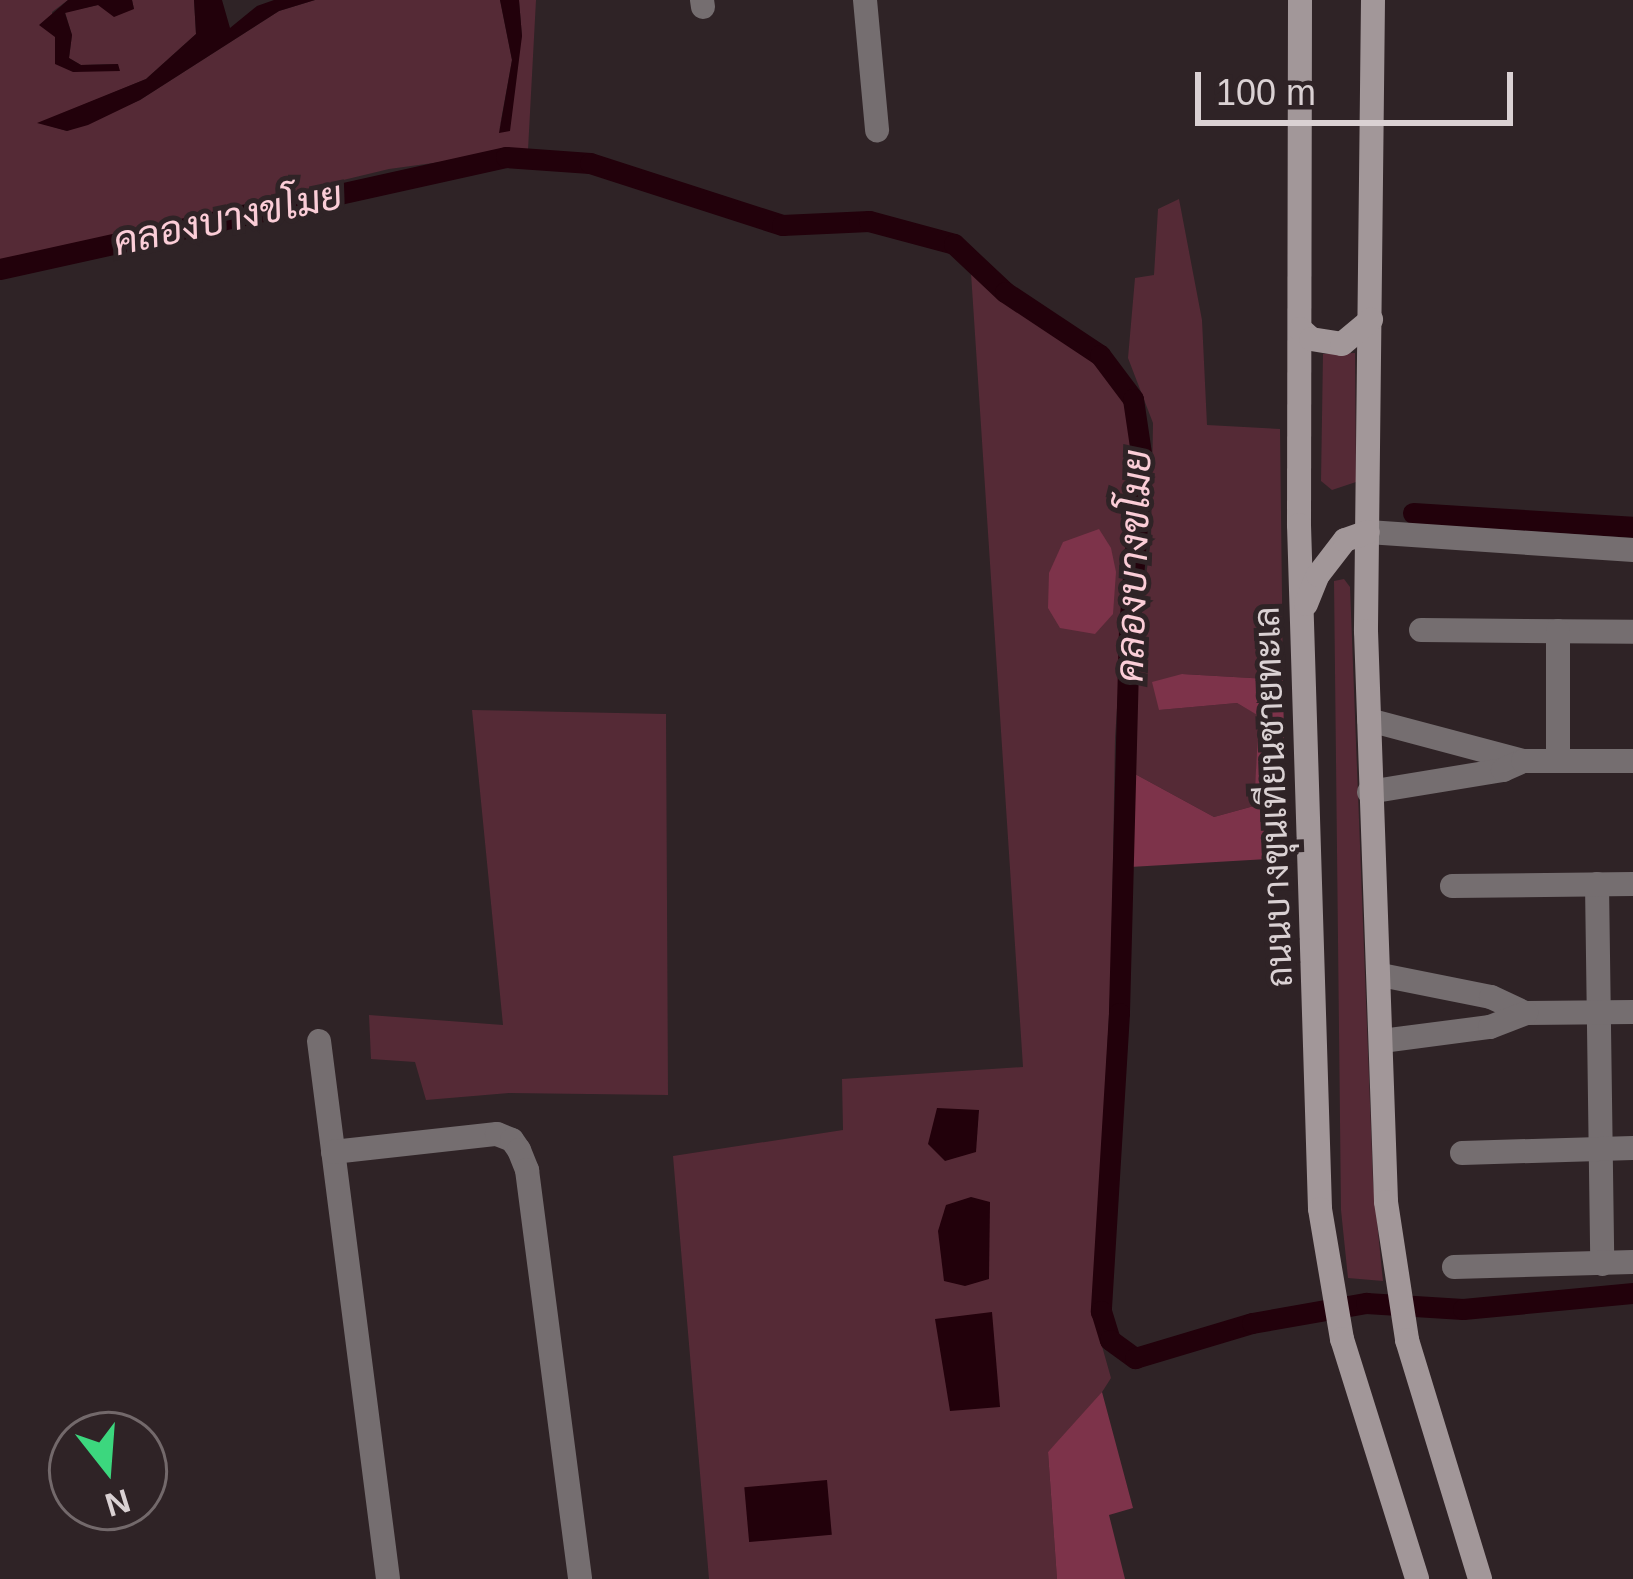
<!DOCTYPE html>
<meta charset="utf-8">
<style>
body{margin:0}
#map{position:relative;width:1633px;height:1579px;overflow:hidden;background:#2f2326;font-family:Helvetica,Sarabun,sans-serif}
div>[style]{position:absolute}
[style*='--x']{left:calc(var(--x)*1px);top:calc(var(--y)*1px);width:calc(var(--w)*1px);rotate:calc(var(--a)*1deg)}
.green>*{inset:0;background:#552a36}
.forest>*{inset:0;background:#7d334a}
.water>*{inset:0;background:#22010b;transform-origin:0 0}
.canal>*{height:21px;margin:-10.5px;padding:0 10.5px;transform-origin:10.5px;border-radius:10.5px;background:#22010b}
.street>*{height:24px;margin:-12px;padding:0 12px;transform-origin:12px;border-radius:12px;background:#756e70}
.secondary>*{height:24px;margin:-12px;padding:0 12px;transform-origin:12px;border-radius:12px;background:#a29799}
span{translate:-50% -50%;white-space:nowrap;text-align:center;line-height:1.15;-webkit-text-stroke:10px #2f2326;paint-order:stroke}
.street-label{font-size:36px;color:#dad1d3}
.water-label{font-size:39px;color:#fbcdd7;font-style:italic}
.north{position:absolute;left:48px;top:1411px;width:120px;height:120px;box-sizing:border-box;background:#2f2326;border:3px solid #73696b;border-radius:50%;rotate:163deg;font-size:33px;font-weight:700;line-height:48px;text-align:center;color:#dad1d3}
.north::after{content:'';display:block;margin:auto;width:42px;height:54px;background:#3cd77e;clip-path:polygon(50% 0,100% 100%,50% 72%,0 100%)}
.scale{position:absolute;left:1195px;top:72px;width:318px;height:54px;box-sizing:border-box;border:6px solid #dad1d3;border-top:0;padding-left:15px;font-size:36px;line-height:42px;white-space:nowrap;color:#dad1d3;-webkit-text-stroke:9px #2f2326;paint-order:stroke}
</style>
<div id="map">
<div class="green">
<i style="clip-path:polygon(0 0,68px 0,52px 12px,55px 36px,74px 72px,118px 64px,81px 65px,69px 58px,72px 35px,65px 12px,98px 5px,134px 9px,132px 0,194px 0,196px 34px,146px 79px,40px 123px,67px 131px,140px 100px,279px 11px,315px 0,500px 0,512px 60px,499px 131px,522px 36px,519px 0,536px 0,528px 150px,389px 169px,0 263px)"></i>
<i style="clip-path:polygon(1179px 199px,1202px 320px,1207px 425px,1280px 429px,1283px 680px,1183px 674px,1159px 710px,1237px 703px,1260px 716px,1254px 806px,1214px 817px,1135px 774px,1139px 626px,1151px 540px,1153px 423px,1128px 358px,1135px 278px,1154px 275px,1158px 209px)"></i>
<i style="clip-path:polygon(971px 273px,1093px 362px,1126px 400px,1134px 454px,1115px 738px,1111px 975px,1095px 1290px,1098px 1332px,1111px 1378px,1090px 1411px,1048px 1452px,1057px 1579px,709px 1579px,673px 1156px,843px 1130px,842px 1079px,1023px 1067px)"></i>
<i style="clip-path:polygon(1355px 353px,1356px 482px,1332px 490px,1321px 481px,1323px 354px)"></i>
<i style="clip-path:polygon(1344px 579px,1350px 587px,1373px 1182px,1383px 1281px,1348px 1278px,1341px 1210px,1334px 581px)"></i>
<i style="clip-path:polygon(472px 710px,666px 714px,668px 1095px,509px 1093px,426px 1100px,415px 1062px,371px 1059px,369px 1015px,503px 1025px)"></i>
</div>
<div class="forest">
<i style="clip-path:polygon(1099px 529px,1111px 548px,1116px 572px,1113px 614px,1095px 634px,1060px 628px,1048px 608px,1049px 573px,1063px 542px)"></i>
<i style="clip-path:polygon(1182px 674px,1283px 680px,1286px 858px,1130px 867px,1135px 774px,1214px 817px,1254px 806px,1259px 716px,1237px 703px,1159px 710px,1152px 682px)"></i>
<i style="clip-path:polygon(1102px 1392px,1133px 1508px,1109px 1515px,1125px 1579px,1057px 1579px,1048px 1452px)"></i>
</div>
<div class="water">
<i style="clip-path:polygon(68px 0,132px 0,134px 9px,114px 17px,98px 5px,65px 13px,72px 35px,69px 58px,81px 65px,118px 64px,120px 71px,73px 72px,55px 64px,55px 37px,39px 25px)"></i>
<i style="clip-path:polygon(194px 0,222px 0,230px 28px,257px 6px,274px 0,315px 0,279px 11px,140px 100px,88px 125px,67px 131px,37px 123px,146px 79px,196px 34px)"></i>
<i style="clip-path:polygon(500px 0,519px 0,522px 36px,510px 131px,499px 133px,512px 60px)"></i>
<i style="clip-path:polygon(937px 1108px,979px 1110px,976px 1152px,945px 1161px,928px 1144px)"></i>
<i style="clip-path:polygon(971px 1197px,990px 1202px,989px 1279px,965px 1286px,944px 1281px,938px 1231px,946px 1205px)"></i>
<i style="clip-path:polygon(992px 1312px,1000px 1407px,950px 1411px,935px 1319px)"></i>
<i style="left:827px;top:1480px;width:55px;height:83px;rotate:85deg"></i>
</div>
<div class="canal">
<i style="--x:0;--y:269;--w:518;--a:-12.48"></i>
<i style="--x:506;--y:157;--w:84;--a:4.1"></i>
<i style="--x:590;--y:163;--w:202;--a:17.9"></i>
<i style="--x:782;--y:225;--w:87;--a:-2.6"></i>
<i style="--x:869;--y:221;--w:88;--a:15.1"></i>
<i style="--x:954;--y:244;--w:70;--a:43.3"></i>
<i style="--x:1005;--y:292;--w:114;--a:33.6"></i>
<i style="--x:1100;--y:355;--w:55;--a:53.1"></i>
<i style="--x:1133;--y:399;--w:62;--a:81.6"></i>
<i style="--x:1142;--y:460;--w:169;--a:94.4"></i>
<i style="--x:1129;--y:629;--w:384;--a:91.5"></i>
<i style="--x:1119;--y:1013;--w:299;--a:93.5"></i>
<i style="--x:1101;--y:1311;--w:30;--a:73"></i>
<i style="--x:1110;--y:1340;--w:31;--a:36"></i>
<i style="--x:1135;--y:1358;--w:122;--a:-16.7"></i>
<i style="--x:1252;--y:1323;--w:116;--a:-10"></i>
<i style="--x:1366;--y:1303;--w:97;--a:3.5"></i>
<i style="--x:1463;--y:1309;--w:171;--a:-5.4"></i>
<i style="--x:1413;--y:513;--w:220;--a:3.6"></i>
</div>
<div class="street">
<i style="--x:702;--y:0;--w:7;--a:82"></i>
<i style="--x:865;--y:0;--w:131;--a:84.7"></i>
<i style="--x:1368;--y:532;--w:266;--a:3.9"></i>
<i style="--x:1421;--y:630;--w:212;--a:0.5"></i>
<i style="--x:1369;--y:720;--w:159;--a:14.9"></i>
<i style="--x:1558;--y:760;--w:129;--a:-90"></i>
<i style="--x:1369;--y:792;--w:136;--a:-9.3"></i>
<i style="--x:1503;--y:770;--w:22;--a:-24"></i>
<i style="--x:1523;--y:761;--w:110;--a:0"></i>
<i style="--x:1597;--y:884;--w:380;--a:89.2"></i>
<i style="--x:1452;--y:886;--w:181;--a:-0.6"></i>
<i style="--x:1381;--y:975;--w:112;--a:11.3"></i>
<i style="--x:1491;--y:997;--w:38;--a:25"></i>
<i style="--x:1526;--y:1013;--w:107;--a:-0.5"></i>
<i style="--x:319;--y:1041;--w:542;--a:82.69"></i>
<i style="--x:1382;--y:1041;--w:109;--a:-7.4"></i>
<i style="--x:1490;--y:1027;--w:39;--a:-21"></i>
<i style="--x:333;--y:1152;--w:165;--a:-6.3"></i>
<i style="--x:497;--y:1134;--w:16;--a:22"></i>
<i style="--x:512;--y:1140;--w:12;--a:55"></i>
<i style="--x:519;--y:1150;--w:22;--a:68"></i>
<i style="--x:527;--y:1170;--w:412;--a:82.6"></i>
<i style="--x:1462;--y:1153;--w:171;--a:-1.7"></i>
<i style="--x:1454;--y:1267;--w:179;--a:-1.6"></i>
</div>
<div class="secondary">
<i style="--x:1300;--y:0;--w:525;--a:90.11"></i>
<i style="--x:1299;--y:525;--w:684;--a:88.24"></i>
<i style="--x:1320;--y:1209;--w:132;--a:80.4"></i>
<i style="--x:1342;--y:1339;--w:251;--a:72.6"></i>
<i style="--x:1373;--y:0;--w:631;--a:90.64"></i>
<i style="--x:1366;--y:631;--w:571;--a:87.99"></i>
<i style="--x:1386;--y:1202;--w:140;--a:81.3"></i>
<i style="--x:1407;--y:1340;--w:250;--a:73"></i>
<i style="--x:1300;--y:329;--w:15;--a:42"></i>
<i style="--x:1311;--y:339;--w:31;--a:9"></i>
<i style="--x:1342;--y:344;--w:38;--a:-40"></i>
<i style="--x:1306;--y:604;--w:31;--a:-68"></i>
<i style="--x:1318;--y:575;--w:44;--a:-52.4"></i>
<i style="--x:1345;--y:540;--w:24;--a:-19"></i>
</div>
<div class="street-label">
<span style="left:1273px;top:797px;rotate:-92deg">ถนนบางขุนเทียนชายทะเล</span>
</div>
<div class="water-label">
<span style="left:228px;top:219px;rotate:-12deg">คลองบางขโมย</span>
<span style="left:1134px;top:566px;rotate:-88deg">คลองบางขโมย</span>
</div>
<div class="north">N</div>
<div class="scale">100 m</div>
</div>
